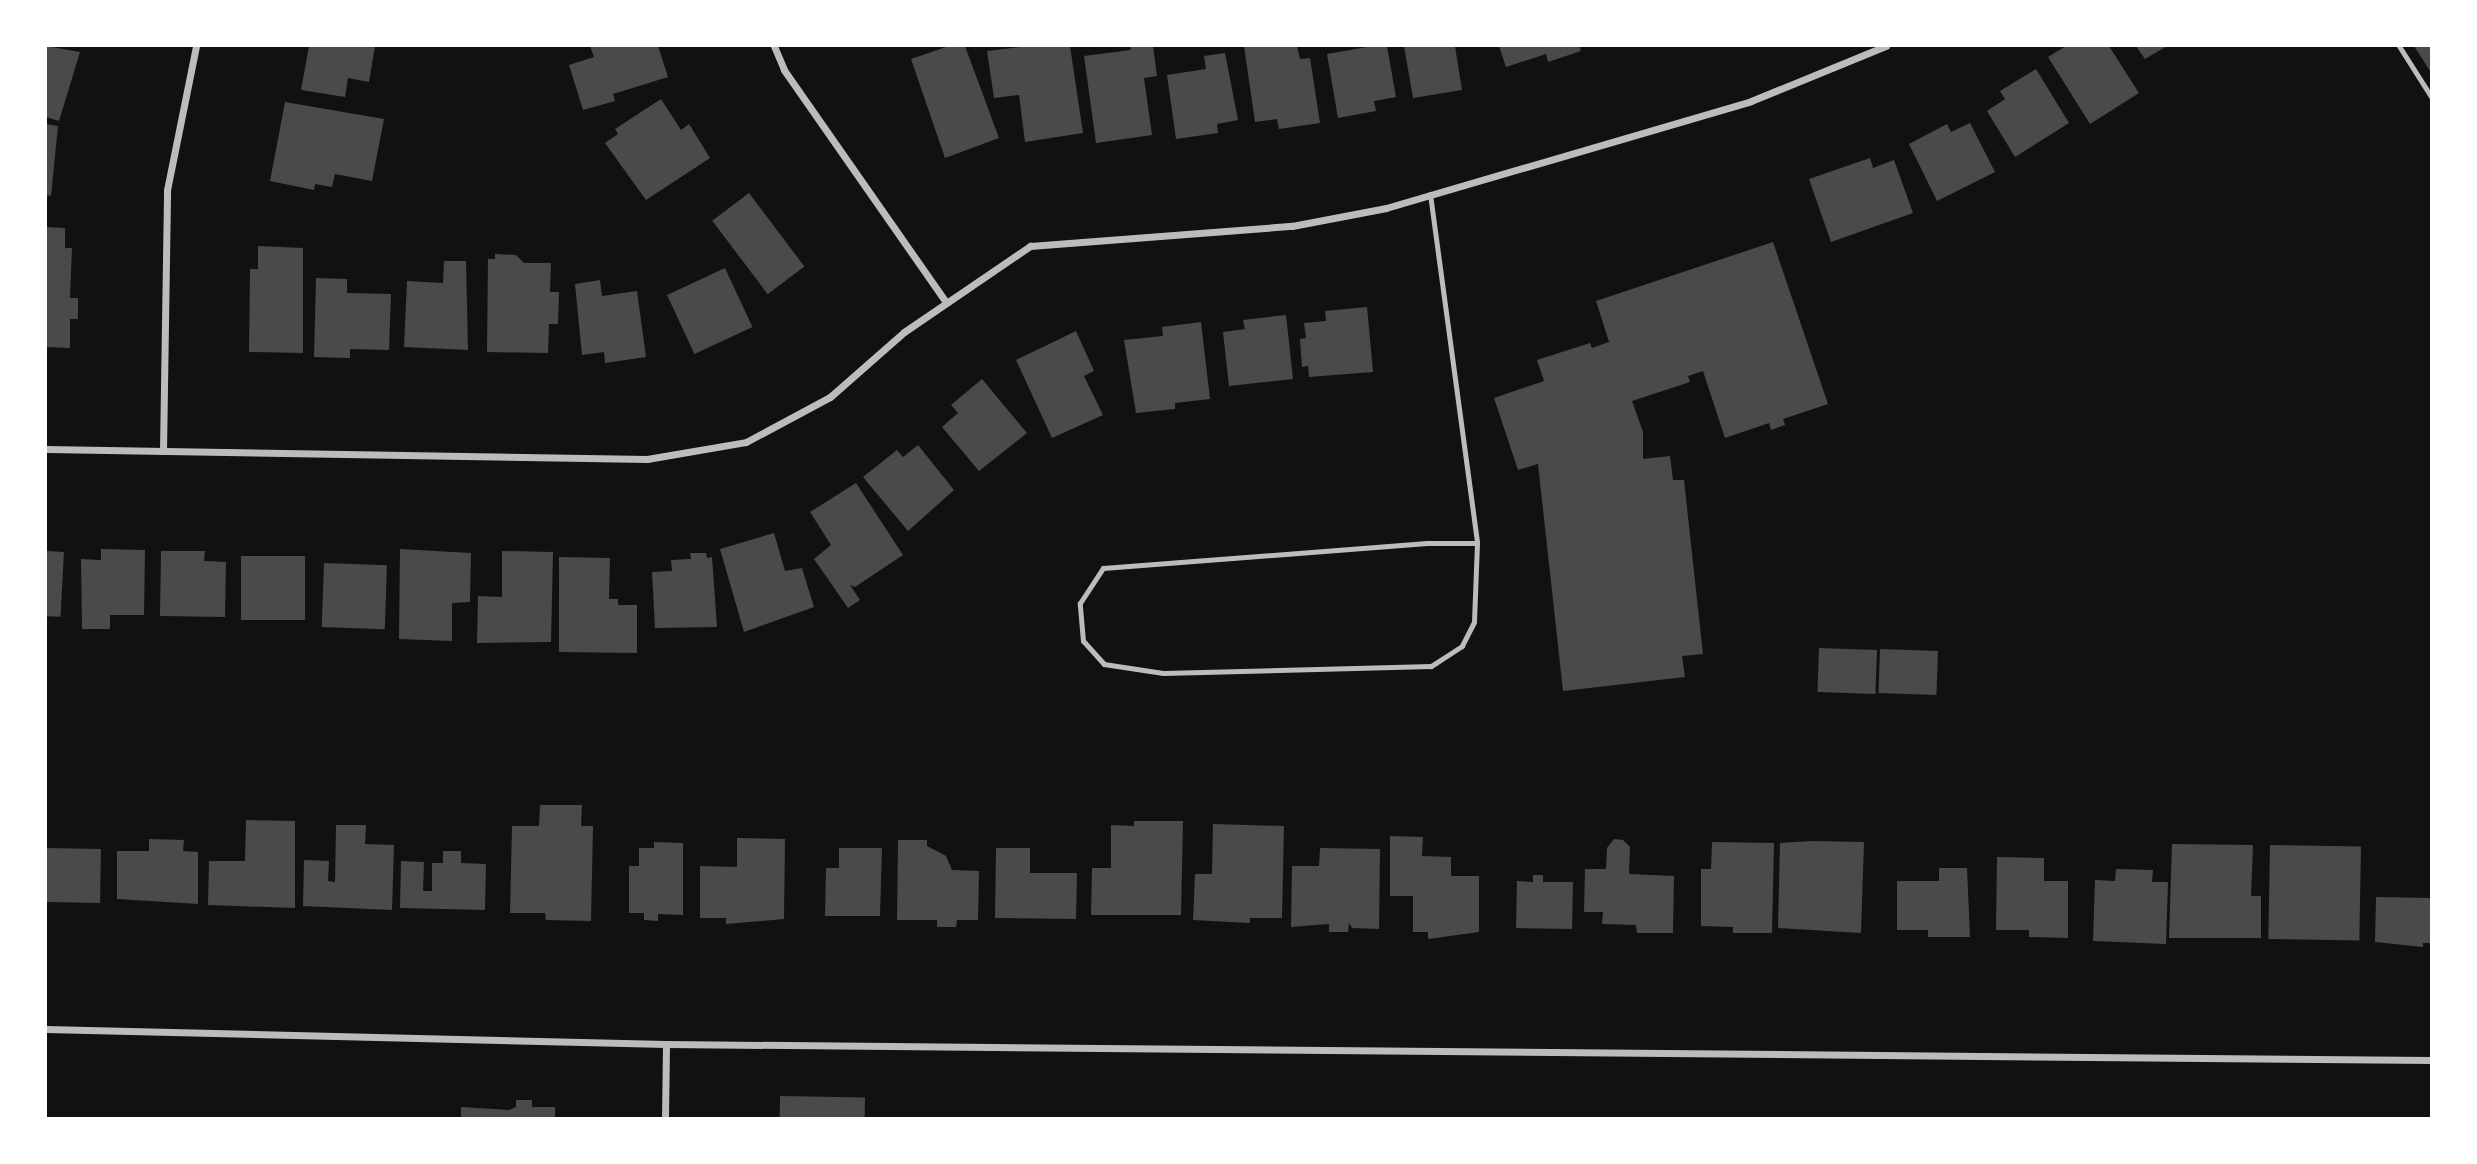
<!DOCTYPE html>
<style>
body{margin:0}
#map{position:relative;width:2477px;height:1164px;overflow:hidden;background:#111;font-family:"Times New Roman",serif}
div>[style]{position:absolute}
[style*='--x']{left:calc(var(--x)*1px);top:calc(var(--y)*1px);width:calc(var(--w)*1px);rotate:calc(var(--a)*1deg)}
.building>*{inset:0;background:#4a4a4a;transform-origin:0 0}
.service>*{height:5px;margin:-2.5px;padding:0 2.5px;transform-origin:2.5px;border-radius:2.5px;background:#bcbcbc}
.minor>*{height:7px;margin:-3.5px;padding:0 3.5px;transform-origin:3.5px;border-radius:3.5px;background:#bcbcbc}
span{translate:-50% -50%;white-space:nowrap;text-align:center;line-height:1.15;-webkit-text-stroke:5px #fff;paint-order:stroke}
.frame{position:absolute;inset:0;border:47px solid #fff;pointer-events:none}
</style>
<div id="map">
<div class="building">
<i style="clip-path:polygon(46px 46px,80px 52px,59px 121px,46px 117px)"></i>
<i style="clip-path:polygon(309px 46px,375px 46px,369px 82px,348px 78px,345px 97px,301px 90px)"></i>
<i style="clip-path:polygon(590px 46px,658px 46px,668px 77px,613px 94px,615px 101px,583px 110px,569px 65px,594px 57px)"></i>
<i style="clip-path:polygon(949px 46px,965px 46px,999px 138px,945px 158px,911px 59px)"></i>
<i style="clip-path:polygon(1029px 46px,1070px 46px,1083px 133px,1025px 142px,1019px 95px,994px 98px,987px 51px)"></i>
<i style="clip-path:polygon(1130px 46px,1153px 46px,1157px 76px,1144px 78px,1152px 135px,1096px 143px,1084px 56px,1131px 50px)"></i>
<i style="clip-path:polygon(1244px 46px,1297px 46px,1300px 59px,1310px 58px,1320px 123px,1279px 129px,1277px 119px,1255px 122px)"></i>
<i style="clip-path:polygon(1373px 46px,1387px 46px,1396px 97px,1374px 101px,1376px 111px,1338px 118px,1327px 54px)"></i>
<i style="clip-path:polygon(1404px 46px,1455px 46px,1462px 90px,1413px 98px)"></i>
<i style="clip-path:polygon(1499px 46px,1579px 46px,1581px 51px,1548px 62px,1546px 54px,1506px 67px)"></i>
<i style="clip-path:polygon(2066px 46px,2109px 46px,2139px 93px,2090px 124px,2048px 57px)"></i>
<i style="clip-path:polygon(2136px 46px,2167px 46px,2145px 59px)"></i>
<i style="clip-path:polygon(2414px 46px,2432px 46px,2432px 74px)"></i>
<i style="clip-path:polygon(1225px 53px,1238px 120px,1217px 124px,1218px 133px,1176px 139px,1167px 75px,1206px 69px,1204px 56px)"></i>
<i style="clip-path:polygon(2036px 69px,2069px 123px,2015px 157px,1987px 111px,2005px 99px,2000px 91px)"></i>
<i style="clip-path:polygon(661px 99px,681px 130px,689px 124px,710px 158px,646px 200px,605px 143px,618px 134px,615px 129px)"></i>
<i style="clip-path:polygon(285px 102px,384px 119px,372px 181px,335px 174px,332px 187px,315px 184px,314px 190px,270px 181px)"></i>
<i style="clip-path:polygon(1970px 123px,1995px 172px,1937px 201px,1909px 144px,1947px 124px,1951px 132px)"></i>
<i style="clip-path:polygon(46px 124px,58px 126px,51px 196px,46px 195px)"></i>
<i style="clip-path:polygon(1870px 158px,1873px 168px,1894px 160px,1913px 213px,1831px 242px,1809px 179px)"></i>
<i style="left:749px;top:193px;width:92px;height:46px;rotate:53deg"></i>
<i style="clip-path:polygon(46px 227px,65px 228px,65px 248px,72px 248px,70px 298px,78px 298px,78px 319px,70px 319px,70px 348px,46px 347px)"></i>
<i style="clip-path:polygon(1773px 242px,1828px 404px,1783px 419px,1785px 425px,1771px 430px,1769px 423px,1725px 438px,1703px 371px,1688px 376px,1690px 382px,1632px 401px,1643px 432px,1643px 459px,1670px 456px,1673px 480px,1684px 480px,1703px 654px,1682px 656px,1685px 677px,1563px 691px,1538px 464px,1518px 470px,1494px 398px,1544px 381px,1537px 360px,1590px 343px,1592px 348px,1609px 342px,1596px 301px)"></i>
<i style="clip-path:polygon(258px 246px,303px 248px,303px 353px,249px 352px,250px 269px,258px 269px)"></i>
<i style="clip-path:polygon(495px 254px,516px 255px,524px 263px,551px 263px,550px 292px,559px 292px,558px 324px,549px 324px,548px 353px,487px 352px,488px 259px,495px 259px)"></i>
<i style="clip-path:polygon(444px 261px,466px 261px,468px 350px,404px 347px,407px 281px,443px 283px)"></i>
<i style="left:725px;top:268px;width:65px;height:64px;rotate:65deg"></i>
<i style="clip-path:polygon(316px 278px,347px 279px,347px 293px,391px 294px,389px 350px,350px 349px,350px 358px,314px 357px)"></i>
<i style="clip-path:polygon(600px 280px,602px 296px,637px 291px,646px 357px,605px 363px,604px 352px,582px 355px,575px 284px)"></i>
<i style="clip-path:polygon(1367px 307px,1373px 372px,1309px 377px,1308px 366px,1302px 367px,1300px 339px,1306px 338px,1304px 323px,1326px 321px,1325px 311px)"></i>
<i style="clip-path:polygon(1286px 315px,1293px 379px,1229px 386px,1223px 332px,1245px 329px,1243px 320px)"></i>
<i style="clip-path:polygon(1201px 322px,1210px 399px,1175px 403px,1175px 409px,1136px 413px,1124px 340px,1163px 336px,1162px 327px)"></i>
<i style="clip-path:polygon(1076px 331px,1094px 371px,1084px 376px,1103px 415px,1052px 438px,1016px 360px)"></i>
<i style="clip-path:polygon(982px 379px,1027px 433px,979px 471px,942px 427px,958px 413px,951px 405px)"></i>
<i style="clip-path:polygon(918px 445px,954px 490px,908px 531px,863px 477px,897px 450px,903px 457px)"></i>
<i style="clip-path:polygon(856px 483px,903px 555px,855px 587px,850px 585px,860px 600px,848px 608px,814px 559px,831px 545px,810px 512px)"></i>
<i style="clip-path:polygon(774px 533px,785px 571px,802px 568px,814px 607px,744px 632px,720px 549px)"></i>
<i style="clip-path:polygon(101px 549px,145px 550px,144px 615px,110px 615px,110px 629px,82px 629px,81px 559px,101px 560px)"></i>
<i style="clip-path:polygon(400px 549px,471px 553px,470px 602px,452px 603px,452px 641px,399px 639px)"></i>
<i style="left:46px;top:551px;width:18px;height:65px;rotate:3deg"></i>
<i style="clip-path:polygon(161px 551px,205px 551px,204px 561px,226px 562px,225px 617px,160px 616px)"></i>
<i style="clip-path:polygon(502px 551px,553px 552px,551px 642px,477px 643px,478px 596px,502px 597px)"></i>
<i style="clip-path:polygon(690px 553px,706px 553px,707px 558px,712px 557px,717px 627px,655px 628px,652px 572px,672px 571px,671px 560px,691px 559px)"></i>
<i style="left:241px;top:556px;width:64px;height:64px"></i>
<i style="clip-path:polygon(559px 557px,610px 558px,609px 599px,618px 599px,618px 605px,637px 605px,637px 653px,559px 652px)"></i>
<i style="left:324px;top:563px;width:63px;height:64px;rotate:2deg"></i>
<i style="left:1819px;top:648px;width:58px;height:44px;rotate:2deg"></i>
<i style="left:1880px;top:649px;width:58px;height:44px;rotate:2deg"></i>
<i style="clip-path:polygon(540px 805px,582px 805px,581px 826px,593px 826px,591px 921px,546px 920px,545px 913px,510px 913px,512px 826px,539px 826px)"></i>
<i style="clip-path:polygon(246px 820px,295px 821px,295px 908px,208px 905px,209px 861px,245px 861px)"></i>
<i style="clip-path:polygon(1134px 821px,1183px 821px,1181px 915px,1091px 915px,1092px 868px,1111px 868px,1111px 825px,1134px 826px)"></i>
<i style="clip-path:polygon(1213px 824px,1284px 826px,1282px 918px,1250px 918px,1250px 923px,1193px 920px,1195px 874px,1212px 874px)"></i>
<i style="clip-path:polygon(336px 825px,366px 825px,365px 844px,394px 845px,392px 910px,303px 906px,304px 860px,329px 861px,328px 881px,335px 882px)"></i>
<i style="clip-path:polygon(1390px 836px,1423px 837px,1422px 856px,1451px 857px,1451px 876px,1479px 876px,1479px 932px,1428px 939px,1428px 932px,1413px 932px,1413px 896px,1390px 896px)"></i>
<i style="clip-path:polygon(737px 838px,785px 839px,784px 919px,726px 924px,726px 918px,700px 918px,700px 866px,737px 867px)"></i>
<i style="clip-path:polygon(149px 839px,184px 840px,183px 851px,198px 852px,198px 904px,117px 899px,117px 851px,149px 851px)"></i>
<i style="clip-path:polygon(1614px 839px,1623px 840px,1630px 847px,1629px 874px,1674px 876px,1673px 933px,1637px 933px,1636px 925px,1602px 924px,1603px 912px,1584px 912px,1585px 869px,1606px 869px,1607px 848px)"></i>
<i style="clip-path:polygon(898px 840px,927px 840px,927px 846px,946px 856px,952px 870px,979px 871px,978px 920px,957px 920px,956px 927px,937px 927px,937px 920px,897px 920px)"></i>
<i style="clip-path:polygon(1812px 841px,1864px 842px,1861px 933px,1778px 928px,1780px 843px)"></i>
<i style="clip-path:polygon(654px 842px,683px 843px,683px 915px,658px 914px,658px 921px,644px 920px,644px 913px,629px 913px,629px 866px,639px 866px,639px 848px,654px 848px)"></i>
<i style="clip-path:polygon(1712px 842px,1774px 843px,1772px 933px,1733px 933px,1733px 927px,1701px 926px,1701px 869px,1711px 869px)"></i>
<i style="clip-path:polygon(2172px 844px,2253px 845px,2251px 896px,2261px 896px,2261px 938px,2169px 938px)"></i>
<i style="left:2270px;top:845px;width:91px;height:94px;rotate:1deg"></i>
<i style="left:46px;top:848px;width:55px;height:54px;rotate:1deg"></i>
<i style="clip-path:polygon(839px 848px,882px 848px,880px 916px,825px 916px,826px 868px,839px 868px)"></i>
<i style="clip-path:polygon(996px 848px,1030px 848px,1030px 873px,1077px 873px,1076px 919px,995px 918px)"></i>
<i style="clip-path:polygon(1320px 848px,1380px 849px,1379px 929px,1352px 928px,1349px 923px,1348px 932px,1329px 932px,1329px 924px,1291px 927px,1292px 866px,1319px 866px)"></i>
<i style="clip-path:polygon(443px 851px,461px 851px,461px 863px,486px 864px,485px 910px,400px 908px,401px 861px,424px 862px,423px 891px,432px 891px,432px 863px,443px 863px)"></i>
<i style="clip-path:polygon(1997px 857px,2044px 858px,2044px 881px,2068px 881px,2068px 938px,2029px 937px,2029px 930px,1996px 930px)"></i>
<i style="clip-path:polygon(1939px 868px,1967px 868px,1970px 937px,1928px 937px,1928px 930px,1897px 930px,1897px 881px,1939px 881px)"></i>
<i style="clip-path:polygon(2116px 869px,2153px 870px,2152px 882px,2168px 882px,2166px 944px,2093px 941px,2095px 880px,2115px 881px)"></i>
<i style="clip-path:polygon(1533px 875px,1543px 875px,1543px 882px,1573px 882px,1572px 929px,1516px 928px,1517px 881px,1533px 882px)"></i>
<i style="clip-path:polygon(2376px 897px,2432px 898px,2432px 943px,2423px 943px,2423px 947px,2375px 942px)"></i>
<i style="left:780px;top:1096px;width:85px;height:22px;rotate:1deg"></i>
<i style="clip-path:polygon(516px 1100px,532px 1100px,532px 1107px,555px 1107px,555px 1118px,461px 1118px,461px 1107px,509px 1110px,516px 1107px)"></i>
</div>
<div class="service">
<i style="--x:2399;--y:46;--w:62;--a:57.6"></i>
<i style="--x:1430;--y:194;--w:352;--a:82.3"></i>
<i style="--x:1477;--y:543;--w:79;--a:92.2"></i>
<i style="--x:1474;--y:622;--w:27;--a:117"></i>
<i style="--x:1462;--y:646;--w:37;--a:147"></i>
<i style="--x:1431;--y:666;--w:268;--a:178.5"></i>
<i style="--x:1163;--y:673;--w:60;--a:-171.3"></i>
<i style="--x:1104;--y:664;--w:31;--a:-132"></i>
<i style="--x:1083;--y:641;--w:38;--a:-95"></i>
<i style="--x:1080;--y:603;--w:42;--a:-56.7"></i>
<i style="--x:1103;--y:568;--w:325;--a:-4.4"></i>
<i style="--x:1427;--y:543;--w:50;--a:0"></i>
</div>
<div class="minor">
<i style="--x:774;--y:46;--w:26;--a:67"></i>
<i style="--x:784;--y:70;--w:282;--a:55.1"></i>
<i style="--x:46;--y:449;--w:601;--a:0.95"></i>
<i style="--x:647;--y:459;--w:100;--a:-9.7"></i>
<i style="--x:746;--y:442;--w:95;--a:-28.2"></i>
<i style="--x:830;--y:397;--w:98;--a:-41.3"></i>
<i style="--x:904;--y:332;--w:153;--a:-34.3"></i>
<i style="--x:1030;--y:246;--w:263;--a:-4.4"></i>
<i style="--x:1292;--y:226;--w:96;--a:-10.8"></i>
<i style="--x:1386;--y:208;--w:380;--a:-16.3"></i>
<i style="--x:1751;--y:101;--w:146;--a:-22.2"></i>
<i style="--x:163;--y:451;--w:261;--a:-89.1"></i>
<i style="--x:167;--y:190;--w:147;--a:-78.6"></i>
<i style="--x:46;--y:1029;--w:620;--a:1.39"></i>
<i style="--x:666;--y:1044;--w:1766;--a:0.52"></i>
<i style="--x:665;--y:1118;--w:74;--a:-89.2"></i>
</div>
<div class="frame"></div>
</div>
